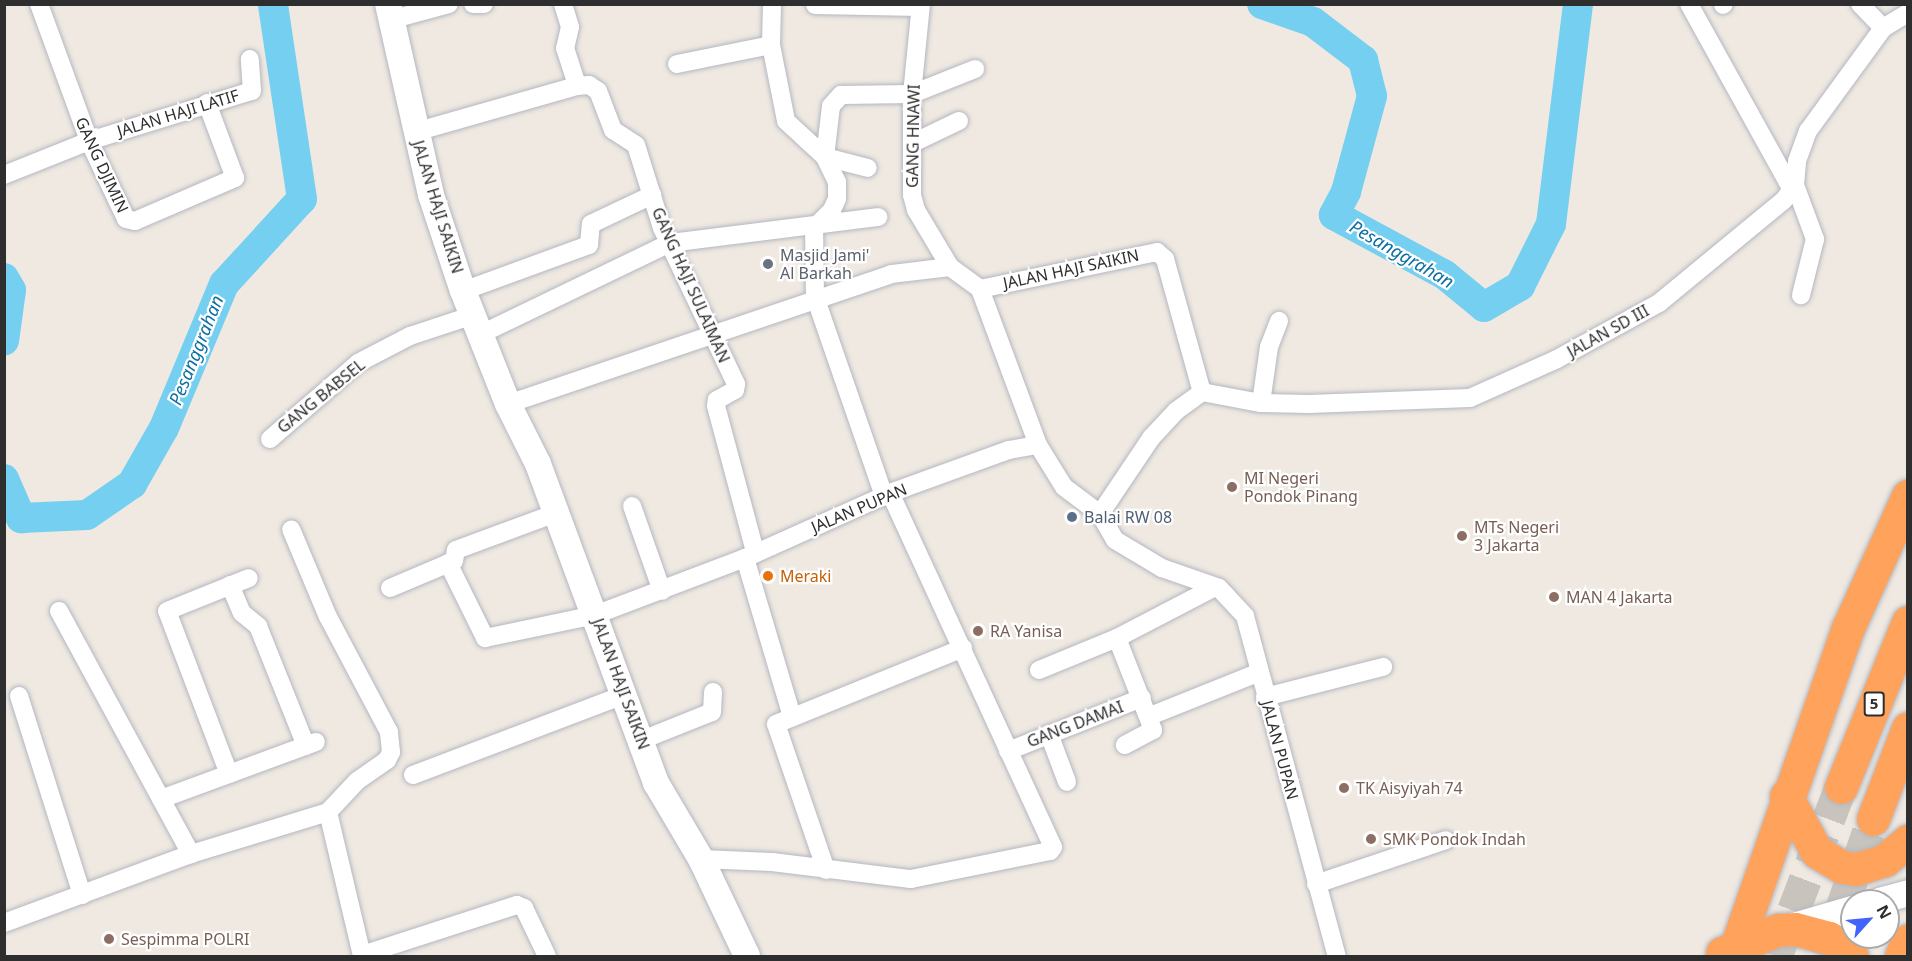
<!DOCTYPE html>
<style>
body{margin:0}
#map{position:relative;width:1912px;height:961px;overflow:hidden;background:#efe9e1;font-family:"Noto Sans",sans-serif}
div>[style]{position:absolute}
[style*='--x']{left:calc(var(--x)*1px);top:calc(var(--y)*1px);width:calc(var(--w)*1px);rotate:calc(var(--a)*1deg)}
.river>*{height:30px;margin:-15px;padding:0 15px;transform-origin:15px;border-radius:15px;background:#75cff0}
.highway-tunnel>*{height:33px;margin-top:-16.5px;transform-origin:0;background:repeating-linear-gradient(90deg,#c8c4bd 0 33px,transparent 0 49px)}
.roads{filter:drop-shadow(0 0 2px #b4b7c1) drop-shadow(0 0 2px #b4b7c1)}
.street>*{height:18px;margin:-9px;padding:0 9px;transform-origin:9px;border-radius:9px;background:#fff}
.secondary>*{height:26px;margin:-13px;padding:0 13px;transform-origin:13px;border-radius:13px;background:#fff}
.highway>*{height:33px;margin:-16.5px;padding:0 16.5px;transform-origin:16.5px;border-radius:16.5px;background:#ffa35c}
.dots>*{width:16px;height:16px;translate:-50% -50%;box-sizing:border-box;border:3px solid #fff;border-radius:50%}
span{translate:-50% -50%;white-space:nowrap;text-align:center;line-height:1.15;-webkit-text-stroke:4.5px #fff;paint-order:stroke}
.shield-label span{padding:2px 4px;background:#fff;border:2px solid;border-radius:4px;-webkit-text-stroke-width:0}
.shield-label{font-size:15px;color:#2e2e2e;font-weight:700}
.street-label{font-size:16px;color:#2e2e2e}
.worship-label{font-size:16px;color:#5b616d}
.left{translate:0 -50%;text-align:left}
.education-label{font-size:16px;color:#785e54}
.service-label{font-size:16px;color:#4e5e75}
.food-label{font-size:16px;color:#c56008}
.water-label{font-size:18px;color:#0d6fa3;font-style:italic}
.frame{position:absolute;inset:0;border:6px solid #2e2e2e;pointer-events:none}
.north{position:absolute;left:1840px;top:889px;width:60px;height:60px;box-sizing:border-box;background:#fff;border:2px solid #ababab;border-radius:50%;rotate:63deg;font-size:16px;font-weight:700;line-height:24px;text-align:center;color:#2e2e2e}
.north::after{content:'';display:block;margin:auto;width:21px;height:27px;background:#4264fb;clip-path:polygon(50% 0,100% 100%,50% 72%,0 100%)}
</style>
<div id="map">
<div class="river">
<i style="--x:1262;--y:4;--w:54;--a:19.4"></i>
<i style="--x:1313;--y:22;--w:63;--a:37.2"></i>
<i style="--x:1363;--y:60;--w:37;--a:76"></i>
<i style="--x:1372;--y:96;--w:99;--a:105.2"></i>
<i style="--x:1346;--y:192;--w:26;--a:118"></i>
<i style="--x:1334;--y:215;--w:126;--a:28.4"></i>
<i style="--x:1445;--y:275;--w:50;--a:39.4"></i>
<i style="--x:1484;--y:307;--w:42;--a:-30.3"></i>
<i style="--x:1520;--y:286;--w:69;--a:-63.4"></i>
<i style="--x:1551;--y:224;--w:222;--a:-83"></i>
<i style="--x:4;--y:278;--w:14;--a:60"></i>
<i style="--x:11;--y:290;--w:51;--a:97.8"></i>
<i style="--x:4;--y:479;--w:43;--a:66.4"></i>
<i style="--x:21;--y:518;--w:66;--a:-2.6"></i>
<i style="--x:87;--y:515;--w:55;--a:-34.6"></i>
<i style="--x:132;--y:484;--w:64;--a:-60.3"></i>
<i style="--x:164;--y:428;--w:156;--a:-67.4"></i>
<i style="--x:224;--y:284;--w:115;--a:-47.5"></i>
<i style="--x:302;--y:199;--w:197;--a:-98.5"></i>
</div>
<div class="highway-tunnel">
<i style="--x:1776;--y:956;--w:181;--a:-69"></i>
<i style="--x:1825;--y:956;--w:145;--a:-70.7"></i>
</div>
<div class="roads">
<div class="street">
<i style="--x:39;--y:4;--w:146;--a:69.9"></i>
<i style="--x:89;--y:141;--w:86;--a:64.6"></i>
<i style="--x:126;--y:219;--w:9;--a:13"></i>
<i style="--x:135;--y:221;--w:109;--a:-23.3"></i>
<i style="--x:235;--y:178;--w:80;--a:-110.5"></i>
<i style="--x:473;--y:4;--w:11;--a:0"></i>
<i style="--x:563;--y:4;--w:24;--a:73"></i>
<i style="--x:570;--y:27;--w:22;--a:103"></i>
<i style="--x:565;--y:48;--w:40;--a:72"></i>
<i style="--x:772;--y:4;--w:41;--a:91.4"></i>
<i style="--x:771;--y:45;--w:77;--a:78.8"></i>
<i style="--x:786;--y:121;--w:53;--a:42.7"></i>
<i style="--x:825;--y:157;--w:44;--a:14.3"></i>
<i style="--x:921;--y:4;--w:90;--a:95.7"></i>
<i style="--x:912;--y:94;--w:101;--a:90"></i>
<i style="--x:912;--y:195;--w:16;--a:75"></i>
<i style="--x:916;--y:210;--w:66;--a:59.2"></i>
<i style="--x:950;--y:267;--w:37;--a:36"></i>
<i style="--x:980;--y:289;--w:166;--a:69.6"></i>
<i style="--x:1038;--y:445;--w:49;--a:58.2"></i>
<i style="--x:1064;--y:487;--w:45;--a:36.9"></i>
<i style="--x:1100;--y:514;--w:30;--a:60"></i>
<i style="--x:1115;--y:540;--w:55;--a:30.8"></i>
<i style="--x:1162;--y:568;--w:60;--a:19.3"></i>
<i style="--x:1219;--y:588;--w:38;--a:47"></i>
<i style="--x:1245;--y:616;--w:352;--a:74.9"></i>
<i style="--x:1689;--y:4;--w:213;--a:61"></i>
<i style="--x:1860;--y:4;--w:33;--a:46"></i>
<i style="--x:815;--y:5;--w:105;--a:1.1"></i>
<i style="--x:1723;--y:5;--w:1;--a:-45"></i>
<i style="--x:390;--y:20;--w:61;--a:-15.2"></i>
<i style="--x:677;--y:64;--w:96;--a:-11.4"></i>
<i style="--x:415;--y:132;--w:168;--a:-15.9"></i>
<i style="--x:577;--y:86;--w:12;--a:-5"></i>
<i style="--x:589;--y:85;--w:11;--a:34"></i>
<i style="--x:598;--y:91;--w:42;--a:69"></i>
<i style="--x:613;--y:130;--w:27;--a:33"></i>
<i style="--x:636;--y:145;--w:87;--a:72.6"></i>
<i style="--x:662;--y:228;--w:173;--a:64.6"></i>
<i style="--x:736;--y:384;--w:6;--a:99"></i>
<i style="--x:735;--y:390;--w:21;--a:151"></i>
<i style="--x:717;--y:400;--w:6;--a:99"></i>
<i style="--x:716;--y:406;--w:151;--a:75"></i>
<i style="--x:913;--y:143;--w:51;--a:-25.6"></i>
<i style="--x:4;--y:175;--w:92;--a:-21.8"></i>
<i style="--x:89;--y:141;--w:170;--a:-17.1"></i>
<i style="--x:252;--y:91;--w:32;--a:-94"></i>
<i style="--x:1795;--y:185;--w:58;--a:69.7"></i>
<i style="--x:1815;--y:239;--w:58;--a:104"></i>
<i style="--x:980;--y:289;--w:181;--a:-11.8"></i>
<i style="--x:1157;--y:252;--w:11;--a:41"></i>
<i style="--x:1165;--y:259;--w:138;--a:74.5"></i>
<i style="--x:463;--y:291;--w:134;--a:-20.1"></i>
<i style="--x:589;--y:245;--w:21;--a:-85"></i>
<i style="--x:591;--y:224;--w:68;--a:-25.4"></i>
<i style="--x:481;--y:334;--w:210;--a:-25.7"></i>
<i style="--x:670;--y:243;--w:210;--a:-7.1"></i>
<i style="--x:1202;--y:392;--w:60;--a:10.6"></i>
<i style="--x:1261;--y:403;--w:48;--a:1.2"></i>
<i style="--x:1309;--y:404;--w:161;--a:-2.1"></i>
<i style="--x:1470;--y:398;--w:95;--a:-24.1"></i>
<i style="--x:1557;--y:359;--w:116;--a:-28.8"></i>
<i style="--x:1659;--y:303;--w:162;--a:-39.5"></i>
<i style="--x:1784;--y:200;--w:19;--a:-54"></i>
<i style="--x:1795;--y:185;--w:24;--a:-85"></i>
<i style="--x:1797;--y:161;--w:32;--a:-70"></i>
<i style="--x:1808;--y:131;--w:127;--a:-53.9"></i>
<i style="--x:1883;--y:28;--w:29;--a:-31"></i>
<i style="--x:1261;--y:403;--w:57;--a:-81.9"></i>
<i style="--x:1269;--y:347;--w:28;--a:-69"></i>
<i style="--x:508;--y:404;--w:404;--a:-18.7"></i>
<i style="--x:891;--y:274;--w:59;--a:-6.8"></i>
<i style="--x:270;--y:439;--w:116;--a:-40.8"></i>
<i style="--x:358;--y:363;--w:59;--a:-27.4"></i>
<i style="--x:410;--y:336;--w:66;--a:-18.4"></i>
<i style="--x:884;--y:496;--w:211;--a:-109.1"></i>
<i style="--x:815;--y:297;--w:69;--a:-90.8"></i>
<i style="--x:814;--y:228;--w:25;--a:-45"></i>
<i style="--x:832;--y:210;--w:12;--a:-66"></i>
<i style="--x:837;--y:199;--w:17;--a:-90"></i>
<i style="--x:837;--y:182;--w:28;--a:-116"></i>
<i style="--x:825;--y:157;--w:51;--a:-83.3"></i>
<i style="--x:831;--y:106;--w:15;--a:-48"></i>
<i style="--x:841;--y:95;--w:71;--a:-0.8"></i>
<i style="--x:912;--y:94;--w:68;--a:-21.6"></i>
<i style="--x:632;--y:506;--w:90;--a:70.6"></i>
<i style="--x:1100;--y:514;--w:92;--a:-56.1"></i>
<i style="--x:1151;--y:438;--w:37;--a:-47"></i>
<i style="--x:1176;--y:411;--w:32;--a:-36"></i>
<i style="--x:745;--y:558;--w:166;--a:73.5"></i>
<i style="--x:448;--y:563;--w:84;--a:63.7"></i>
<i style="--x:485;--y:638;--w:112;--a:-11.8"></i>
<i style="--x:595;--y:615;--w:160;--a:-20.8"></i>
<i style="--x:745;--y:558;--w:159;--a:-24.1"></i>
<i style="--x:890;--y:493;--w:127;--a:-19.9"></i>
<i style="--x:1009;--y:450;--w:29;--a:-10"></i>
<i style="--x:230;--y:585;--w:30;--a:67"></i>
<i style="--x:242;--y:613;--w:21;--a:39"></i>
<i style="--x:258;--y:626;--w:129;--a:68.2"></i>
<i style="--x:390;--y:588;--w:69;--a:-22.9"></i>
<i style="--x:454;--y:561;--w:11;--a:-80"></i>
<i style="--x:456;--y:550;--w:107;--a:-20.3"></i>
<i style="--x:59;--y:611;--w:277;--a:61.5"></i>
<i style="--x:1117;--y:638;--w:99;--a:68.6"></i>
<i style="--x:1153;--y:730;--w:32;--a:152"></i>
<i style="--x:1039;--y:670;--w:84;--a:-22.3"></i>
<i style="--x:1117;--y:638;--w:110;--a:-27.5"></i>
<i style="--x:19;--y:696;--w:209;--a:72.4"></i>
<i style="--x:1265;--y:697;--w:122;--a:-14.3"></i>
<i style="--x:1150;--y:716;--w:118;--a:-21.8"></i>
<i style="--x:1049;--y:734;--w:51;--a:69.4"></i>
<i style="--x:642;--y:740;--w:75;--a:-21.8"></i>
<i style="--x:712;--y:712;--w:20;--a:-87"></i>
<i style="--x:1008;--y:751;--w:144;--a:-21.6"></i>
<i style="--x:229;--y:774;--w:174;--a:-110.8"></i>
<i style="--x:167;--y:611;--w:88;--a:-21.9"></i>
<i style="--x:413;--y:775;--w:228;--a:-20.8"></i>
<i style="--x:161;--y:799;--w:165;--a:-20.2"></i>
<i style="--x:328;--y:812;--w:148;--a:76.7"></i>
<i style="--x:701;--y:859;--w:71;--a:2.4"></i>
<i style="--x:772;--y:862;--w:140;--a:7"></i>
<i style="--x:911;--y:879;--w:142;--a:-11.4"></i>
<i style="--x:1050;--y:851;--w:5;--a:-53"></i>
<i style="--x:1053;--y:847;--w:390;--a:-114.7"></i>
<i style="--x:826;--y:870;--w:154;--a:-108.9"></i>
<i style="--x:776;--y:724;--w:202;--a:-22.1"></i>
<i style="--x:1316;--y:884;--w:137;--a:-18.7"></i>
<i style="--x:4;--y:923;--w:199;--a:-20.3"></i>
<i style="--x:191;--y:854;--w:143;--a:-17"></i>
<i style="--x:328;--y:812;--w:42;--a:-46.9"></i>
<i style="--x:357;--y:781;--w:37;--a:-35"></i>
<i style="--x:387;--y:760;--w:9;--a:-63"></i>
<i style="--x:391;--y:752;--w:20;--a:-96"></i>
<i style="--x:389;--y:732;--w:130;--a:-117.9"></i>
<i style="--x:328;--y:617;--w:95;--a:-112.8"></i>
<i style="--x:362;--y:955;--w:163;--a:-17.9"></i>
<i style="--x:517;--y:905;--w:8;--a:23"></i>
<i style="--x:524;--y:908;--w:53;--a:64.4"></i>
</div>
<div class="secondary">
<i style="--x:388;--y:4;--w:196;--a:77.3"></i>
<i style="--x:431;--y:195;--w:101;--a:71.6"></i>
<i style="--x:463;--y:291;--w:122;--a:68.3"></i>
<i style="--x:508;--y:404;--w:67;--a:63.4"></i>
<i style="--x:538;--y:464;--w:340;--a:69.7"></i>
<i style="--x:656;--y:783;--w:88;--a:59.4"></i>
<i style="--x:701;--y:859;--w:107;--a:64.6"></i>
<i style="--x:1879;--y:901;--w:30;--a:-15"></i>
<i style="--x:1787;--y:928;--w:68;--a:-16.3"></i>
</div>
<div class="highway">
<i style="--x:1841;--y:787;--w:178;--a:-67.9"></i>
<i style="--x:1786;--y:796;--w:64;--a:61"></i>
<i style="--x:1817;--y:852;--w:29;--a:31"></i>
<i style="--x:1842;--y:867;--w:14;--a:8"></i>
<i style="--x:1856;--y:869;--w:30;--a:-17"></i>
<i style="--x:1885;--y:860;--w:30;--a:-40"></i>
<i style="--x:1873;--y:819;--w:97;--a:-69"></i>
<i style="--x:1722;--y:953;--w:61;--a:-22.3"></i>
<i style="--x:1778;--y:930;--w:17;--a:-3"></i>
<i style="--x:1795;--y:929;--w:35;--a:15"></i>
<i style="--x:1829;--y:938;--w:29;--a:38"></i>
<i style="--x:1733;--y:956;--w:348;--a:-70.7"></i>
<i style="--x:1848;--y:628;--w:145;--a:-65.6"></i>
<i style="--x:1901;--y:956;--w:17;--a:-66"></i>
</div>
</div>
<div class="dots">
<i style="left:768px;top:264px;background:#6b7280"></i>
<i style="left:1232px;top:487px;background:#8d6e63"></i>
<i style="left:1072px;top:517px;background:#5c6f8a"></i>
<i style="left:1462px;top:536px;background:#8d6e63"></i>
<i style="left:768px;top:576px;background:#e8710a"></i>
<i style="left:1554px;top:597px;background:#8d6e63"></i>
<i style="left:978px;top:631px;background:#8d6e63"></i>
<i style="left:1344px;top:788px;background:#8d6e63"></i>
<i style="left:1371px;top:839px;background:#8d6e63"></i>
<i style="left:109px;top:939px;background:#8d6e63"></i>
</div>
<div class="shield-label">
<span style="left:1874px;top:704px">5</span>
</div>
<div class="street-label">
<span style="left:178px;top:113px;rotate:-17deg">JALAN HAJI LATIF</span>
<span style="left:913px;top:136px;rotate:-89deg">GANG HNAWI</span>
<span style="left:102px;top:165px;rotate:65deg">GANG DJIMIN</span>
<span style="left:438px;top:207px;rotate:73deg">JALAN HAJI SAIKIN</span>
<span style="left:1071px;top:269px;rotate:-12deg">JALAN HAJI SAIKIN</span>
<span style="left:691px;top:285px;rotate:66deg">GANG HAJI SULAIMAN</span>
<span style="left:1608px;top:331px;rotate:-29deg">JALAN SD III</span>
<span style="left:321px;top:396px;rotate:-39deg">GANG BABSEL</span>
<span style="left:859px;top:508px;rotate:-23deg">JALAN PUPAN</span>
<span style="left:621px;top:684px;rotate:70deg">JALAN HAJI SAIKIN</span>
<span style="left:1075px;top:724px;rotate:-21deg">GANG DAMAI</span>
<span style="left:1280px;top:750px;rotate:75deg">JALAN PUPAN</span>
</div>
<div class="worship-label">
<span class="left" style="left:780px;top:264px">Masjid Jami'<br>Al Barkah</span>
</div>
<div class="education-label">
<span class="left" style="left:1244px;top:487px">MI Negeri<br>Pondok Pinang</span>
<span class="left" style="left:1474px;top:536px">MTs Negeri<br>3 Jakarta</span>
<span class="left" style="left:1566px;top:597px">MAN 4 Jakarta</span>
<span class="left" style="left:990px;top:631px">RA Yanisa</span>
<span class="left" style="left:1356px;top:788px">TK Aisyiyah 74</span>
<span class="left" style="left:1383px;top:839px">SMK Pondok Indah</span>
<span class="left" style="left:121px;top:939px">Sespimma POLRI</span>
</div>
<div class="service-label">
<span class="left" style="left:1084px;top:517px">Balai RW 08</span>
</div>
<div class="food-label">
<span class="left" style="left:780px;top:576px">Meraki</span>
</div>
<div class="water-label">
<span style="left:1402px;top:254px;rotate:30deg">Pesanggrahan</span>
<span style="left:196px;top:350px;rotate:-68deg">Pesanggrahan</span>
</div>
<div class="frame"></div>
<div class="north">N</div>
</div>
